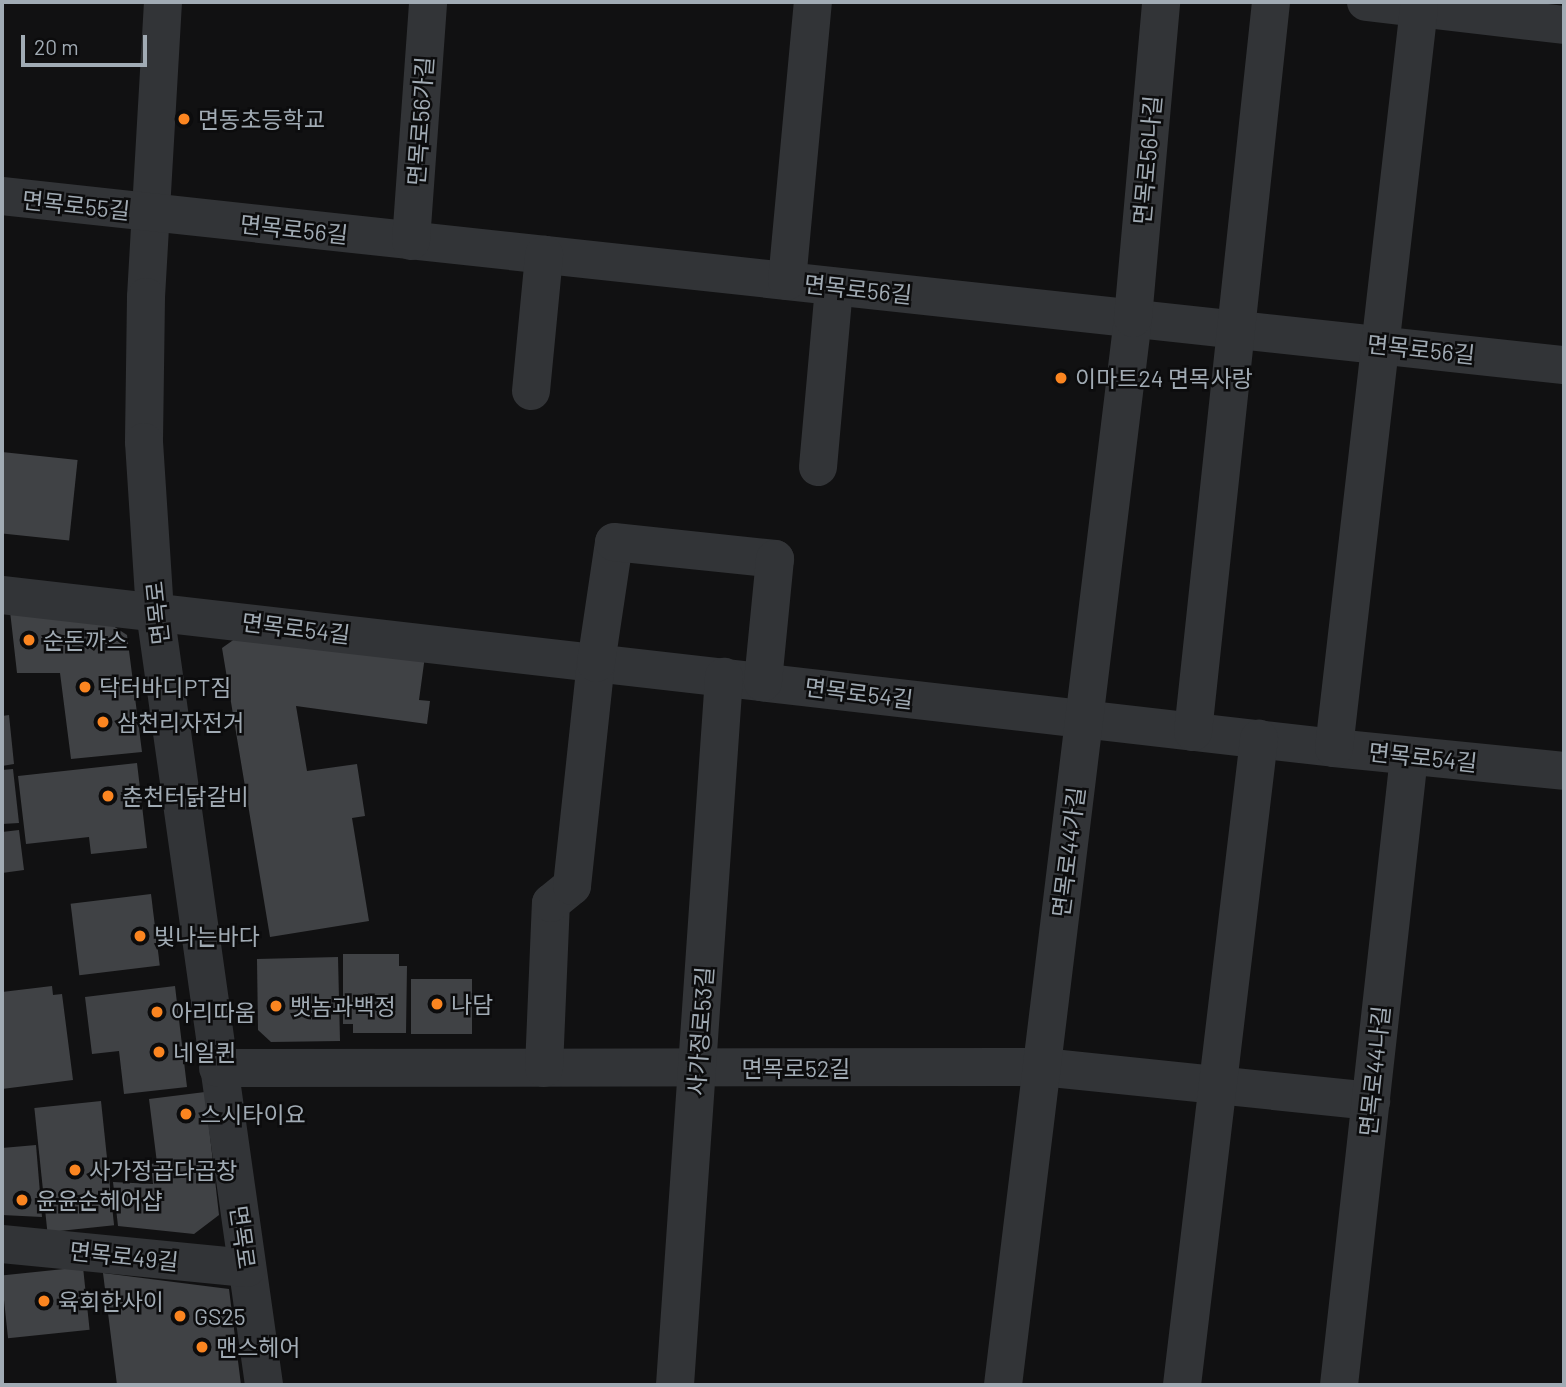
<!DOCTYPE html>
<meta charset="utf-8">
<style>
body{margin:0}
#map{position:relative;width:1566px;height:1387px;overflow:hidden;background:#111112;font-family:Barlow,"Noto Sans KR",sans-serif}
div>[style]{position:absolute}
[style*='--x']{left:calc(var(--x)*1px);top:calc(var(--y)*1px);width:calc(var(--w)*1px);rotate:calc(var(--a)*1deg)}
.building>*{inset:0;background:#404245;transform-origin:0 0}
.minor>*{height:38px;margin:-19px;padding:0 19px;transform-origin:19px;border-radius:19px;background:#323437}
.dots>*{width:19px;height:19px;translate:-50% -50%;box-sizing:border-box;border:4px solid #0c0c0d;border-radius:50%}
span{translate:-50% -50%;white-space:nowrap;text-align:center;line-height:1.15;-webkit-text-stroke:5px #0c0c0d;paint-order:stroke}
.poi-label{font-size:23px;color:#a1abb4}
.left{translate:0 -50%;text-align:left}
.street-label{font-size:23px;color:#a1abb4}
.frame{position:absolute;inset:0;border:4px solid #a1abb4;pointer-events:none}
.scale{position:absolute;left:21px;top:35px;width:126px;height:32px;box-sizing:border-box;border:4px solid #a1abb4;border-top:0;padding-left:9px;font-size:21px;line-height:24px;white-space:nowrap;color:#a1abb4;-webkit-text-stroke:5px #0c0c0d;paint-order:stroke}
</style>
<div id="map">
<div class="building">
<i style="left:2px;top:452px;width:76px;height:81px;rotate:6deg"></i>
<i style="clip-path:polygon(10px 611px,107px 622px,127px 635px,142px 752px,71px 759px,60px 673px,17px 673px)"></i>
<i style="clip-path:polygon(246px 631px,425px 656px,419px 700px,430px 701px,427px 724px,296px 706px,307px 771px,357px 764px,365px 816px,352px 818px,369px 921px,270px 937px,222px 648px)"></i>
<i style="clip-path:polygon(9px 715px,14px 764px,2px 766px,2px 716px)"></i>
<i style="clip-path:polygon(137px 763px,147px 848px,91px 854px,89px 837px,26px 844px,18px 776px)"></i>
<i style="clip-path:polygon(13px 769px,19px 823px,2px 824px,2px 770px)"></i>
<i style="clip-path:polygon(19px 830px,24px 870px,2px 873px,2px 832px)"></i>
<i style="left:151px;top:894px;width:72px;height:81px;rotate:83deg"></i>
<i style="clip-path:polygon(343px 954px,399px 954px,399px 966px,407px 966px,406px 1033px,353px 1033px,353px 1024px,343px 1024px)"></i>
<i style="clip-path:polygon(338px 957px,340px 1041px,271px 1042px,258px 1030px,257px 959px)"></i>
<i style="left:411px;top:979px;width:61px;height:55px"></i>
<i style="clip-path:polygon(52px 986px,53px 995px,62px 994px,73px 1080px,2px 1089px,2px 992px)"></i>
<i style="clip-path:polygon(175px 986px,187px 1087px,124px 1094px,119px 1051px,92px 1054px,85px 997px)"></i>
<i style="clip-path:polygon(205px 1092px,219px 1215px,194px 1234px,118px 1226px,113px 1182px,153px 1184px,151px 1164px,157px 1163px,149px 1099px)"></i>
<i style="left:101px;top:1101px;width:125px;height:67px;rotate:84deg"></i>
<i style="clip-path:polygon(36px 1145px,42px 1217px,2px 1215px,2px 1148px)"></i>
<i style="left:83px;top:1267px;width:63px;height:82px;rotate:84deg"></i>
<i style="clip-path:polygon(103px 1273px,229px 1289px,241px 1385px,117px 1385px)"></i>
</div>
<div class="minor">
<i style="--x:163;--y:2;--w:295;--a:93.3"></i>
<i style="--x:146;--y:297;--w:145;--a:90.8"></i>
<i style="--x:144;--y:442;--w:170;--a:86.3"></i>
<i style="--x:155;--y:612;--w:781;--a:81.97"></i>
<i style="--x:1366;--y:2;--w:199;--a:6.6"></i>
<i style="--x:2;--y:196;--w:1571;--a:6.18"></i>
<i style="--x:411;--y:241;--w:240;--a:-85.9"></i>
<i style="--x:787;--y:281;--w:280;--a:-84.7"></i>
<i style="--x:531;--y:391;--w:137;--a:-84.5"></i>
<i style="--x:818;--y:467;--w:181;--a:-84.9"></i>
<i style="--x:2;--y:595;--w:1341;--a:6.55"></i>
<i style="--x:1334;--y:748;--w:231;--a:5.7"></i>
<i style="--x:1193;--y:732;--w:734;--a:-83.9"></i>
<i style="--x:1334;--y:748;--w:745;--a:-83.45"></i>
<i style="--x:218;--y:1068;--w:824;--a:-0.07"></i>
<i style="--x:1042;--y:1067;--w:331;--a:5.9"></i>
<i style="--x:544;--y:1068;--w:165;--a:-87.6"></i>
<i style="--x:551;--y:903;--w:27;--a:-39"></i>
<i style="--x:572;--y:886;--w:224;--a:-83.9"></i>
<i style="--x:596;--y:663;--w:122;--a:-81.5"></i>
<i style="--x:614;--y:542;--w:162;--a:6"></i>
<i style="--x:775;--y:559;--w:124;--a:95.6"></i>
<i style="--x:2;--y:1244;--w:246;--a:5.6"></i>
<i style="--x:675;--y:1385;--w:710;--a:-86.04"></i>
<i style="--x:1003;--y:1385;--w:1075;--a:-83.05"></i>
<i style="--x:1133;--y:318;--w:317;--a:-84.9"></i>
<i style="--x:1182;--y:1385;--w:651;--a:-83.2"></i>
<i style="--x:1339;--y:1385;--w:632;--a:-83.64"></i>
</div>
<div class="dots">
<i style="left:184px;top:119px;background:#fb8520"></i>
<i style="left:1061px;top:378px;background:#fb8520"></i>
<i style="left:29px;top:640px;background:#fb8520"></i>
<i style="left:85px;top:687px;background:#fb8520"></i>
<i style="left:103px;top:722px;background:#fb8520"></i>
<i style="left:108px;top:796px;background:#fb8520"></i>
<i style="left:140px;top:936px;background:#fb8520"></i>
<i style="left:437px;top:1004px;background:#fb8520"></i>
<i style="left:276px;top:1006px;background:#fb8520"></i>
<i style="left:157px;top:1012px;background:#fb8520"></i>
<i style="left:159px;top:1052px;background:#fb8520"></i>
<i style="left:186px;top:1114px;background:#fb8520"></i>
<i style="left:75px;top:1170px;background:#fb8520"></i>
<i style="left:22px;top:1200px;background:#fb8520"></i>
<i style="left:44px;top:1301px;background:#fb8520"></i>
<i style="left:180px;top:1316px;background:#fb8520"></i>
<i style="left:202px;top:1347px;background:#fb8520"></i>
</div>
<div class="poi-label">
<span class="left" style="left:198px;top:119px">면동초등학교</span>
<span class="left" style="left:1075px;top:378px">이마트24 면목사랑</span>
<span class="left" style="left:43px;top:640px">순돈까스</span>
<span class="left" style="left:99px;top:687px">닥터바디PT짐</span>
<span class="left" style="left:117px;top:722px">삼천리자전거</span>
<span class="left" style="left:122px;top:796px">춘천터닭갈비</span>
<span class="left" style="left:154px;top:936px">빛나는바다</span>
<span class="left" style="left:451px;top:1004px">나담</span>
<span class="left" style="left:290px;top:1006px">뱃놈과백정</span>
<span class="left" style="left:171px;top:1012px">아리따움</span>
<span class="left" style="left:173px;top:1052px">네일퀸</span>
<span class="left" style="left:200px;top:1114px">스시타이요</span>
<span class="left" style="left:89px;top:1170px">사가정곱다곱창</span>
<span class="left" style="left:36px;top:1200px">윤윤순헤어샵</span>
<span class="left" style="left:58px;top:1301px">육회한사이</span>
<span class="left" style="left:194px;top:1316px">GS25</span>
<span class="left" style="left:216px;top:1347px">맨스헤어</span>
</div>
<div class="street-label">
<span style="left:420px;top:121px;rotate:-86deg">면목로56가길</span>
<span style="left:1147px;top:160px;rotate:-85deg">면목로56나길</span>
<span style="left:76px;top:205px;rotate:6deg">면목로55길</span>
<span style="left:294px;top:229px;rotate:6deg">면목로56길</span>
<span style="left:858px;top:289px;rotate:6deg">면목로56길</span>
<span style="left:1421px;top:349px;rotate:6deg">면목로56길</span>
<span style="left:157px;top:613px;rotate:-96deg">면목로</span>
<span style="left:296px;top:628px;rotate:7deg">면목로54길</span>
<span style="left:859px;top:693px;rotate:7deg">면목로54길</span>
<span style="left:1423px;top:757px;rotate:6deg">면목로54길</span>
<span style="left:1068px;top:852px;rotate:-83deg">면목로44가길</span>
<span style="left:700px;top:1031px;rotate:-86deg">사가정로53길</span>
<span style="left:796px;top:1068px">면목로52길</span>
<span style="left:1374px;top:1071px;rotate:-84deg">면목로44나길</span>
<span style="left:243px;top:1237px;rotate:82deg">면목로</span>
<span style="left:124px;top:1256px;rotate:6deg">면목로49길</span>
</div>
<div class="frame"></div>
<div class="scale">20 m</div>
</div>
